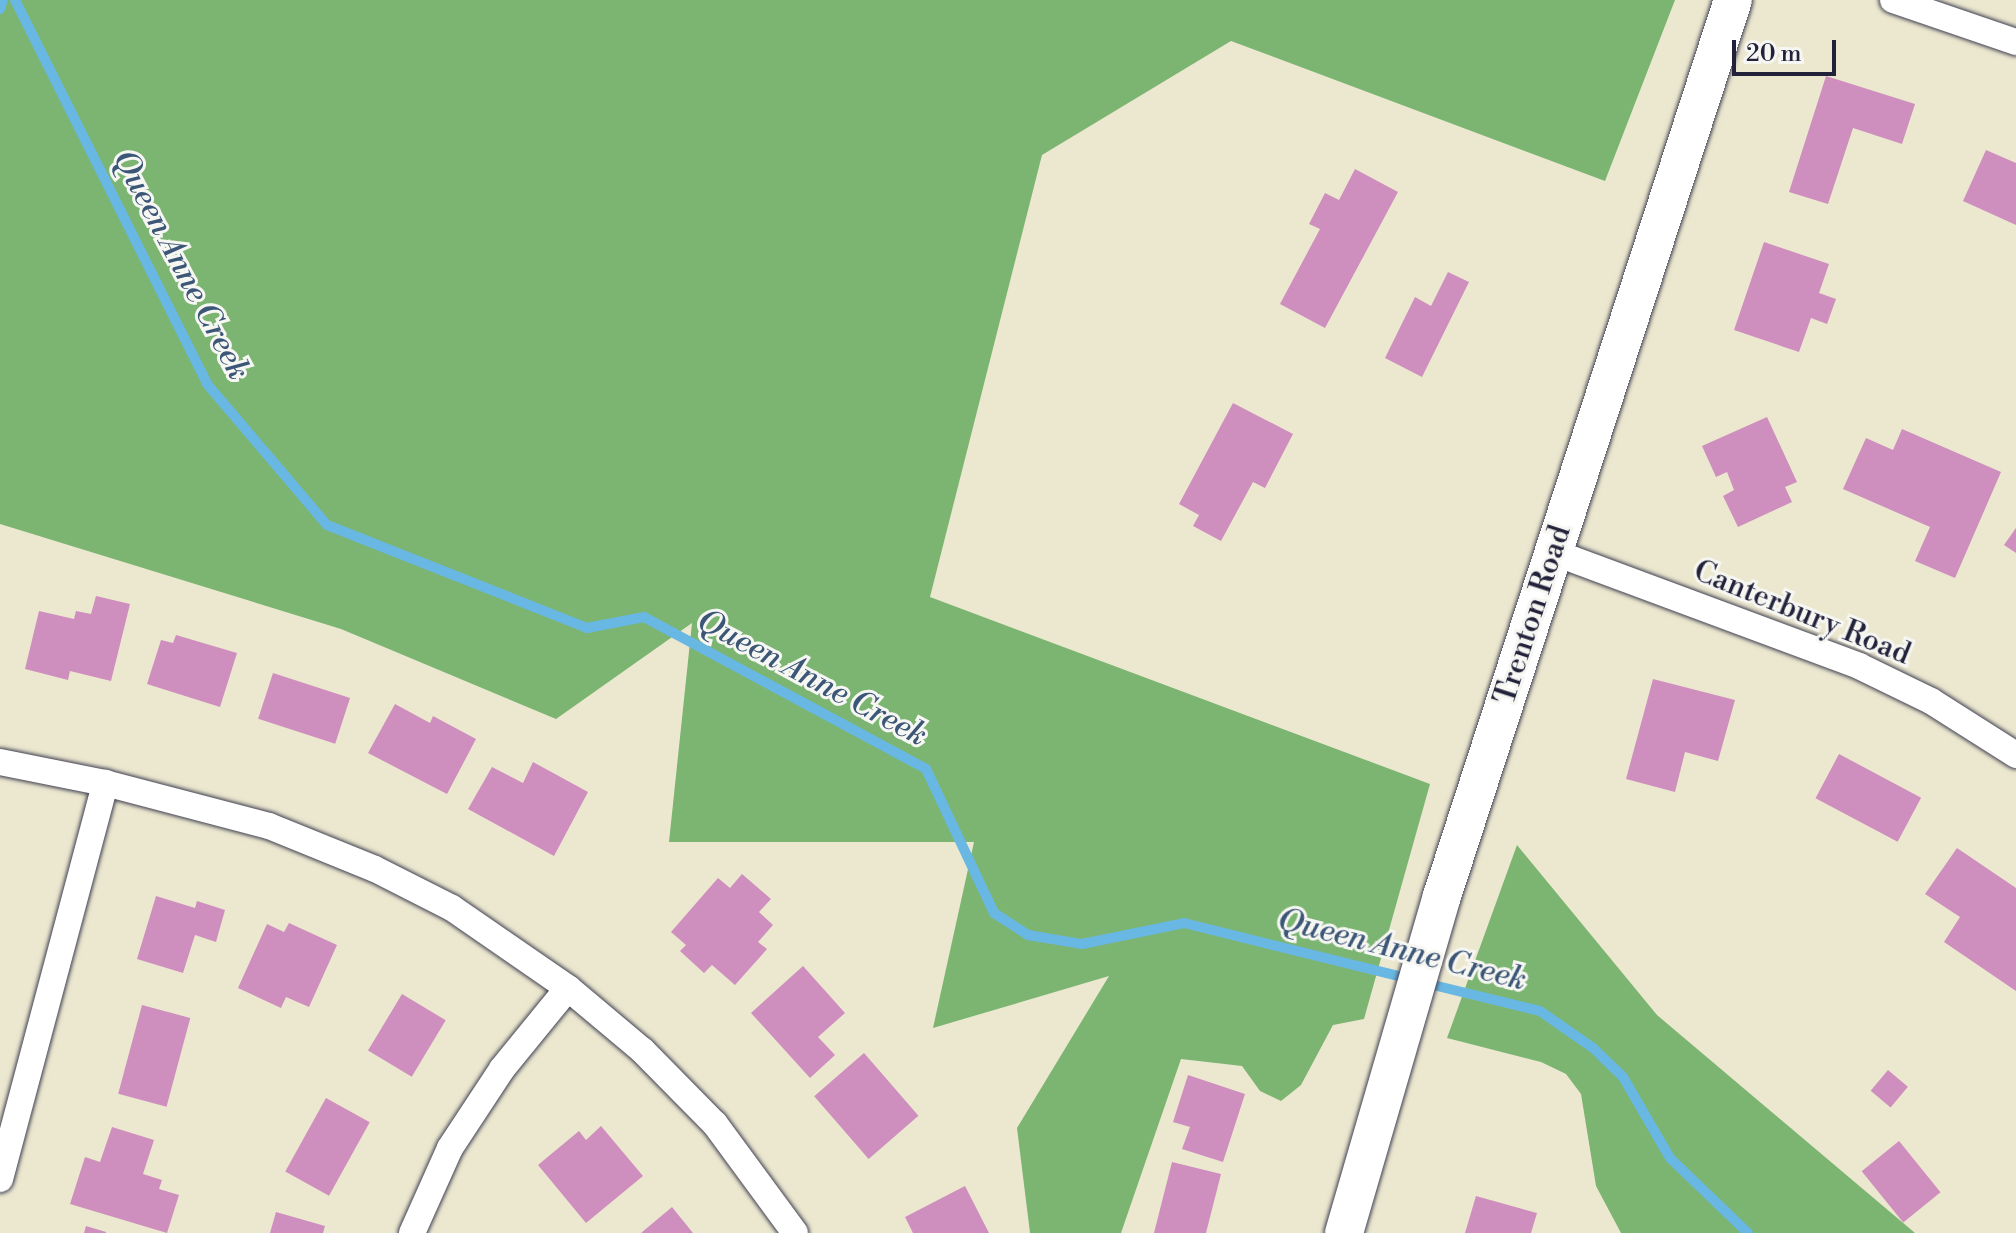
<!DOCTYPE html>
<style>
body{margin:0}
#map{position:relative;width:2016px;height:1233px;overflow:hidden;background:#ece8d0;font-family:"Libre Bodoni",serif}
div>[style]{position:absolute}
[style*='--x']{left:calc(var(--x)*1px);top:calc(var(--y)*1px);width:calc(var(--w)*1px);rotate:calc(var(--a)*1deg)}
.forest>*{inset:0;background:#7cb572}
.stream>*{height:10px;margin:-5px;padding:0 5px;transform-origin:5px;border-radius:5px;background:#69b7e3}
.building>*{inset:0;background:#ce8ebe;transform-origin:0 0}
.roads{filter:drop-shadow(0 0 2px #404051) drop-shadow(0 0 2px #404051)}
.minor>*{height:26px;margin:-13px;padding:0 13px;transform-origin:13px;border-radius:13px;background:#fff}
.secondary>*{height:38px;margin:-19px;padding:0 19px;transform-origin:19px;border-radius:19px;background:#fff}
span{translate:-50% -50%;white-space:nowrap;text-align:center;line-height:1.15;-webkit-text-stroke:6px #f6f6f2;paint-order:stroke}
.street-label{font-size:30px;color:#22223b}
.water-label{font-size:32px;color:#3b5676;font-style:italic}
.scale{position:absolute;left:1732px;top:40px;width:104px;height:36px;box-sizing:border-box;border:4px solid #22223b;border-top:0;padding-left:10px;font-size:24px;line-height:28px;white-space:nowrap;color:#22223b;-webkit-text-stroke:6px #f6f6f2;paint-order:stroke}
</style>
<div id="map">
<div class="forest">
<i style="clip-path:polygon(0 0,1675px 0,1605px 181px,1231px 41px,1042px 155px,930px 597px,1430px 784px,1364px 1019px,1333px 1025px,1301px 1085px,1281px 1101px,1260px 1091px,1242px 1066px,1181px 1059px,1121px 1233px,1030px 1233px,1017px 1128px,1109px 976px,933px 1028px,974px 842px,669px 842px,692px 623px,556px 719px,341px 629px,0 524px)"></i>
<i style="clip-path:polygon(1517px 845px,1657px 1015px,1915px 1233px,1621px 1233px,1596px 1186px,1581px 1094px,1566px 1074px,1541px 1062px,1447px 1038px)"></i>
</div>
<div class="stream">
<i style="--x:15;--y:0;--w:429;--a:63.4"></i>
<i style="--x:207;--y:384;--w:185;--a:49.6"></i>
<i style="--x:327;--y:525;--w:280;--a:21.6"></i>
<i style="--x:587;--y:628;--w:58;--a:-10.9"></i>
<i style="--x:644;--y:617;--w:320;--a:28.3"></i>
<i style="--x:926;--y:769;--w:159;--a:64.7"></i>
<i style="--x:994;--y:913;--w:40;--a:32.9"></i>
<i style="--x:1028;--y:935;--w:55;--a:9.5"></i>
<i style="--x:1082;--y:944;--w:104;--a:-11.6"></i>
<i style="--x:1184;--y:923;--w:233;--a:13.9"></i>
<i style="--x:0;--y:9;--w:9;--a:-72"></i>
<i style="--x:1425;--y:983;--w:118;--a:13.7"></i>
<i style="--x:1540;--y:1011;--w:65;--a:34.9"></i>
<i style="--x:1593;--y:1048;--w:42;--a:44"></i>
<i style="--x:1623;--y:1077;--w:94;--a:59.9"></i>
<i style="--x:1670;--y:1158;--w:108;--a:43.9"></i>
</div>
<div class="building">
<i style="clip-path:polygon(1826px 76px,1915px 104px,1902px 144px,1853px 128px,1828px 204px,1789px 192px)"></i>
<i style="clip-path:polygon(1986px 150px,2016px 163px,2016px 225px,1963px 201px)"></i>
<i style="clip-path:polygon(1355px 169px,1398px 192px,1325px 328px,1280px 304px,1320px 229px,1309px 224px,1325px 193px,1339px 200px)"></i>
<i style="clip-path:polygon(1764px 242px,1829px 264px,1819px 293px,1836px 299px,1827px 324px,1811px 318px,1799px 352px,1734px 330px)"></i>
<i style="clip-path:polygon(1448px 272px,1469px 282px,1422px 377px,1385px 358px,1415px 297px,1431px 306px)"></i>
<i style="clip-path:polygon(1233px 403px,1293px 434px,1265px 488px,1253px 482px,1221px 541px,1193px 526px,1199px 515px,1179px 504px)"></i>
<i style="clip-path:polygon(1767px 417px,1797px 482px,1785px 487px,1792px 502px,1738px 527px,1723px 496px,1734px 490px,1727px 472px,1716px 477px,1702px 446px)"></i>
<i style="clip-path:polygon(1902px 429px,2001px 472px,1955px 578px,1915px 561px,1930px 527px,1843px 489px,1866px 438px,1893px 450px)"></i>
<i style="clip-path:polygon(2016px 528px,2016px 553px,2004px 545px)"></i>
<i style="clip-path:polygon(96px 596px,130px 604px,111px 681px,70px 671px,68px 680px,25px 669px,39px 611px,74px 619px,76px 611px,91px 614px)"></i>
<i style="clip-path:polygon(176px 635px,237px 653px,220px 707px,147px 684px,161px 640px,173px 643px)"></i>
<i style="left:273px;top:673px;width:81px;height:48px;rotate:18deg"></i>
<i style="clip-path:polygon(1653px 679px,1735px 700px,1718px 761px,1685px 752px,1675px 792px,1626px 779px)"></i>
<i style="clip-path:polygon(395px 704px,430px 723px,433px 716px,476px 739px,447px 794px,368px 753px)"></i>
<i style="left:1839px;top:754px;width:93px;height:50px;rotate:28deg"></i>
<i style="clip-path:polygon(533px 762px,588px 792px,554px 856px,468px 809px,492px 767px,523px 783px)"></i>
<i style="clip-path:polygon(1957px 848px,2016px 888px,2016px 991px,1944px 942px,1960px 917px,1925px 894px)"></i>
<i style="clip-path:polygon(742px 874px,771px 899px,759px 912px,773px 925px,758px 942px,767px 949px,735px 985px,712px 965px,704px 973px,680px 951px,686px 945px,671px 932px,718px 878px,730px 888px)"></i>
<i style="clip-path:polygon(156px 896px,195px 908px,197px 901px,225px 910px,216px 942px,195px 935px,183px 973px,137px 959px)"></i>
<i style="clip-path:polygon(289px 923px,337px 945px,309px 1007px,286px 997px,281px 1008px,238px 988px,267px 924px,284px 932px)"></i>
<i style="clip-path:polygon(803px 966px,845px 1013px,818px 1037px,835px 1055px,810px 1078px,751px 1013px)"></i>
<i style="left:402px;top:994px;width:51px;height:66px;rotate:31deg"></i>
<i style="left:142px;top:1005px;width:50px;height:92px;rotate:15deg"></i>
<i style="left:864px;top:1053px;width:83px;height:66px;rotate:49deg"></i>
<i style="left:1888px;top:1070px;width:26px;height:27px;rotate:40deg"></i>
<i style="clip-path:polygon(1188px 1075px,1245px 1094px,1223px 1162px,1182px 1149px,1190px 1127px,1173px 1122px)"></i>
<i style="left:326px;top:1098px;width:50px;height:84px;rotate:29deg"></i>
<i style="clip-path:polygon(601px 1126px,643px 1176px,586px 1223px,538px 1165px,579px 1131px,586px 1140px)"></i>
<i style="clip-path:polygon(112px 1127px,154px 1140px,143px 1174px,162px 1180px,159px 1189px,179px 1195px,167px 1233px,70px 1204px,85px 1157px,100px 1162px)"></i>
<i style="left:1899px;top:1141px;width:66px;height:48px;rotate:51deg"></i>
<i style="clip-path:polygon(1172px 1162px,1221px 1174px,1206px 1233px,1154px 1233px)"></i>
<i style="clip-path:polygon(965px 1186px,989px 1233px,913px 1233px,905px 1217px)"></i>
<i style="clip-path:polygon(1476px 1196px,1537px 1213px,1531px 1233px,1465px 1233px)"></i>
<i style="clip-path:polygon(672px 1207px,693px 1233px,641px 1233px)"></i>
<i style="clip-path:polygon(276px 1212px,325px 1226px,323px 1233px,270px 1233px)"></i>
<i style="clip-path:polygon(86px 1226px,106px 1232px,106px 1233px,84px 1233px)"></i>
</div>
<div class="roads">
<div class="minor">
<i style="--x:1893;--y:0;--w:130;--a:18.9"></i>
<i style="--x:1553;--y:552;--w:327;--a:20.4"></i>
<i style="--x:1859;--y:666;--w:80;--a:25.9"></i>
<i style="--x:1931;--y:701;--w:101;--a:32.4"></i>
<i style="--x:0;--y:762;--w:107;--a:11.3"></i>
<i style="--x:105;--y:783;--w:170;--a:14.7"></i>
<i style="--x:269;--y:826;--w:114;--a:22.1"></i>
<i style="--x:375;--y:869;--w:86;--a:26.9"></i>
<i style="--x:452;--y:908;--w:141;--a:34.6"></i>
<i style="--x:568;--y:988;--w:97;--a:40"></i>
<i style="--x:642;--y:1050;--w:104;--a:45.4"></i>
<i style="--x:715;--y:1124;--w:135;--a:53.7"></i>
<i style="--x:0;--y:1179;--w:410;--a:-75.1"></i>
<i style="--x:412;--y:1233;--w:93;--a:-65.9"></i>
<i style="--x:450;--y:1148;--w:95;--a:-56.6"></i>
<i style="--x:502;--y:1069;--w:104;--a:-50.8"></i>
</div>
<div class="secondary">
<i style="--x:1344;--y:1233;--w:351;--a:-73.8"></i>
<i style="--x:1442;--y:896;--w:942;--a:-72.01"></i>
</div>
</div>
<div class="street-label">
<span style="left:1802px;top:613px;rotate:22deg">Canterbury Road</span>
<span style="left:1533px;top:615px;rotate:-72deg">Trenton Road</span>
</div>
<div class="water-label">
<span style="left:181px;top:265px;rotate:62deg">Queen Anne Creek</span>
<span style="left:812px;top:678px;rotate:28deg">Queen Anne Creek</span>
<span style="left:1402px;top:950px;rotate:14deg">Queen Anne Creek</span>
</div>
<div class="scale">20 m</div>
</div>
